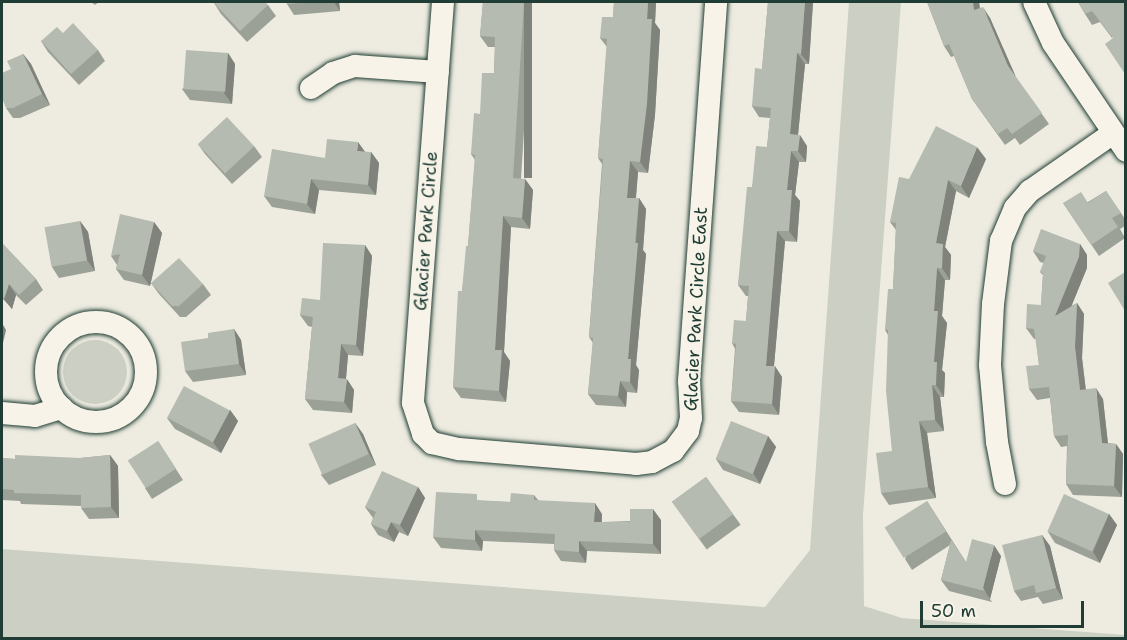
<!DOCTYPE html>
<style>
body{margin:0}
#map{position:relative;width:1127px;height:640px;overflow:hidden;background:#eeece1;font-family:"Shantell Sans",sans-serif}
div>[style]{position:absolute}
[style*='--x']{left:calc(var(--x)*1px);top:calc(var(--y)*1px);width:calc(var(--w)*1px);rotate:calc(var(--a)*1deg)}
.green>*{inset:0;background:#cccfc4}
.round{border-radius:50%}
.roads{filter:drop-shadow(0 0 2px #1f3d34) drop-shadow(0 0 2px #1f3d34)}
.minor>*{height:22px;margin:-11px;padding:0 11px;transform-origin:11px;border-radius:11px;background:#f7f3e8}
.minor>.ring{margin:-11px;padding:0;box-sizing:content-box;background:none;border:22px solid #f7f3e8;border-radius:50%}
.wall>*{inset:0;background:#9ca197;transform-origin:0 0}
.shaded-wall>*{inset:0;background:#7f837b;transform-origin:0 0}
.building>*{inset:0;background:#b5bbb0;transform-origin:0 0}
span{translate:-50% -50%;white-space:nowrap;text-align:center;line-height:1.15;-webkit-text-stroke:4.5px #f7f3e8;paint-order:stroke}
.street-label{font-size:18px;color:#1f3d34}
.frame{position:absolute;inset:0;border:3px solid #1f3d34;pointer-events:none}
.scale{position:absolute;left:920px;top:601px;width:164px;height:27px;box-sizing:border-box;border:3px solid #1f3d34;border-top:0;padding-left:8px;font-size:18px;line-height:21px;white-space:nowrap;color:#1f3d34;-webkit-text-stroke:4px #f7f3e8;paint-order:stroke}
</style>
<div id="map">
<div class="green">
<i style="clip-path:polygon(849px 2px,901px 2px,863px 515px,864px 606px,902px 618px,1125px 635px,1125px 638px,2px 638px,2px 549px,765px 607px,810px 550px)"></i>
<i class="round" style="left:63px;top:340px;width:64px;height:64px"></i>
</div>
<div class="roads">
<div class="minor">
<i style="--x:443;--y:2;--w:402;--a:94.3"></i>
<i style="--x:413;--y:403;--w:33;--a:72"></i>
<i style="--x:423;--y:434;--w:13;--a:45"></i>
<i style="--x:432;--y:443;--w:28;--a:13"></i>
<i style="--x:459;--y:449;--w:178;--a:4.8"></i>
<i style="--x:636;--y:464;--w:16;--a:-7"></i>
<i style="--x:652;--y:462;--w:24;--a:-28"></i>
<i style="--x:673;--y:451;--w:25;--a:-53"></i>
<i style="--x:688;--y:431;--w:13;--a:-77"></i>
<i style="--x:691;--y:418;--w:37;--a:-93"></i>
<i style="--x:689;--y:381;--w:380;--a:-85.9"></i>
<i style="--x:1034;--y:2;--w:45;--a:65.1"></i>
<i style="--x:1053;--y:43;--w:130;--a:55.9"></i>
<i style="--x:311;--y:88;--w:27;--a:-34"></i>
<i style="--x:333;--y:73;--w:23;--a:-18"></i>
<i style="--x:355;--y:66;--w:83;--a:4.1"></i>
<i class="ring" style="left:46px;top:322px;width:78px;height:78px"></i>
<i style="--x:2;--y:413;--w:33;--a:5"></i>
<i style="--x:35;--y:416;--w:28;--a:-17"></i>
<i style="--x:1005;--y:484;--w:43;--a:-100.8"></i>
<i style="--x:997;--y:442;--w:77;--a:-95.2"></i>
<i style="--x:990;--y:365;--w:61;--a:-87.2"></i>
<i style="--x:993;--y:304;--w:64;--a:-82.8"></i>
<i style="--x:1001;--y:241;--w:36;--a:-67"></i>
<i style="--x:1015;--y:208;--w:23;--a:-49"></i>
<i style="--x:1030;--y:191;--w:101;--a:-34.9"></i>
</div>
</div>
<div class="wall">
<i style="clip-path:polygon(91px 2px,99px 2px,95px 5px)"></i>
<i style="clip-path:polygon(286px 2px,339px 2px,340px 11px,294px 15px,287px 4px)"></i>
<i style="clip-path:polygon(483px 2px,532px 2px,521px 179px,525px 179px,533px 190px,530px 229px,511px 227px,504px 352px,510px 361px,506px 402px,461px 398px,453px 387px,462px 291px,468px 246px,475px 160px,471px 154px,480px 114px,494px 73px,495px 47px,488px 47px,480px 36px)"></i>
<i style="clip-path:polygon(614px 2px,656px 2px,655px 23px,660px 30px,655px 115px,648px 173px,638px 172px,636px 198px,639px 198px,646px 209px,643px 250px,646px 254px,636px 365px,639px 370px,637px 393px,627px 392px,626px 407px,596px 405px,588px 394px,593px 343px,589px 337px,602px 164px,598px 158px,607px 47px,600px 38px,613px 17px)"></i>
<i style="clip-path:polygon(768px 2px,813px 2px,809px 64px,805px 64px,798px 135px,807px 146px,806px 162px,799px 162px,795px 195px,800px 201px,797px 242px,785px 241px,774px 366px,782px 377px,779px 415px,739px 412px,731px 401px,735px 349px,732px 343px,746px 321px,748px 296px,746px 296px,738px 285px,752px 187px,767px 147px,770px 118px,759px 117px,752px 106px,762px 69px)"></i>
<i style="clip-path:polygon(927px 2px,979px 2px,980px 8px,990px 18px,1015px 76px,1049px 124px,1020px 145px,1015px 138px,1005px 145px,972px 99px,954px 56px,951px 57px,944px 46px)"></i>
<i style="clip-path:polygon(1078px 2px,1125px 2px,1112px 38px,1100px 22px,1092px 25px,1085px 14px)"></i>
<i style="clip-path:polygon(214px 3px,268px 5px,276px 16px,247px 42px,221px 14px)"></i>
<i style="clip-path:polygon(63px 33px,98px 50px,105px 61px,79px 85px,48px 52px,41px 41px)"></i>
<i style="clip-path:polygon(228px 53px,235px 64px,232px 104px,190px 100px,182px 89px)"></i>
<i style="clip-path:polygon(23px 54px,31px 64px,50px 105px,20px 118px,13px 118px,6px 108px,11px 69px)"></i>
<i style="clip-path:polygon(198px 144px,254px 146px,262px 157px,232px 184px,205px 154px)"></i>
<i style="clip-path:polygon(365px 152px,371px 152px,379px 163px,376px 195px,319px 190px,315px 214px,272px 207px,264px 196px,325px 158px)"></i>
<i style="clip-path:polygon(986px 159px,969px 198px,956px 191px,945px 247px,951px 255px,950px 280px,945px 280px,942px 316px,947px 323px,942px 370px,945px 373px,944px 397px,940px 397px,944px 431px,927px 433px,936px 498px,889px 505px,881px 493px,892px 451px,888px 335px,885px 330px,893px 289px,896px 230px,890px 222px,909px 179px)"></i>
<i style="clip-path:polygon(1106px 191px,1125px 219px,1125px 226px,1120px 229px,1125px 238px,1099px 256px,1063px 203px,1088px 202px)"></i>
<i style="clip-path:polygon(80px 221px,88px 232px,95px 271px,59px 278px,52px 267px)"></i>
<i style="clip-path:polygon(154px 222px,162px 233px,150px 286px,124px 280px,116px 269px,117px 265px,111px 256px)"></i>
<i style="clip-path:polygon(2px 243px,36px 279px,43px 290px,26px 305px,16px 295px,12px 309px,2px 298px)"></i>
<i style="clip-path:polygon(1080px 244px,1087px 255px,1087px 268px,1071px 306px,1077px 303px,1084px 314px,1082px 358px,1086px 390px,1103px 399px,1108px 443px,1116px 444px,1123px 454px,1122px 497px,1073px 495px,1066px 484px,1067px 446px,1061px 447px,1054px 436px,1050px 398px,1037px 400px,1029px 389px,1039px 365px,1036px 339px,1034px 339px,1026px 328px,1041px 305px,1043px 275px,1040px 272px,1044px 263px,1040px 262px,1033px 251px)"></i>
<i style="clip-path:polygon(365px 245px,372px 256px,363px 356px,348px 355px,346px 379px,354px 390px,352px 413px,313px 410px,305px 399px,312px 327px,308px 326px,300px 315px,320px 300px)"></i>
<i style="clip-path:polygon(151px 283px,203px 284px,211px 295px,186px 317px,180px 317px,159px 294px)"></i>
<i style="clip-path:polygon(234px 329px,241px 340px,246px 375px,193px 382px,185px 371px,208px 338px)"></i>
<i style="clip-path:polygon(230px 410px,238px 421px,221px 453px,175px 429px,167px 418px)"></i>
<i style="clip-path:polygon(355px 423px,363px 434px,376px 465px,329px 485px,321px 475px)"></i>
<i style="clip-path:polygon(768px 436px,776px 447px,760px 484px,723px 470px,716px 459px)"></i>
<i style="clip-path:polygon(158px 441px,183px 480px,152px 499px,145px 488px)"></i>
<i style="clip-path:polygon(110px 455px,118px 466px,119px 518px,89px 519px,81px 508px,81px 506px,21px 504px,20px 501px,2px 500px,2px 458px,15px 459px,80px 458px)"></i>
<i style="left:706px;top:477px;width:59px;height:42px;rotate:54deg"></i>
<i style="clip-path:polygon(418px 487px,425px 498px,408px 536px,399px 532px,394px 542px,378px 535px,371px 524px,373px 518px,365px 507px)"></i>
<i style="clip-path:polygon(534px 495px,539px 501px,602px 514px,602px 522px,661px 520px,661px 554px,587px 551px,586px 563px,561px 561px,554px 550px,554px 544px,483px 541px,482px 551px,441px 548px,433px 537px,482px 501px,510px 502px)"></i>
<i style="clip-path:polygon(927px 501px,966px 562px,1001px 556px,990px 599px,992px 602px,949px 591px,941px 580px,950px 545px,912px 570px,905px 559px)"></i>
<i style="clip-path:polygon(1109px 514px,1117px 525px,1100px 563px,1055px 543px,1048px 532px)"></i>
<i style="clip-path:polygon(1042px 535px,1050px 546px,1063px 599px,1043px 604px,1038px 597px,1021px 601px,1014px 591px)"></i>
</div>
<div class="shaded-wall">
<i style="clip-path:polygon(334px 2px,339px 2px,340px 11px)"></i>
<i style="left:524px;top:2px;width:8px;height:176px"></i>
<i style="clip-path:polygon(648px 2px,656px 2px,655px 23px,660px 30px,655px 115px,648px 173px,640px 162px)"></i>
<i style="clip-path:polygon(805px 2px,813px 2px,809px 64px,801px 54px)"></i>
<i style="clip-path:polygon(973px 2px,979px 2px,981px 21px,974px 10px)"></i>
<i style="clip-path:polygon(983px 7px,990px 18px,1016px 77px,1008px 66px)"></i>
<i style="clip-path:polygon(228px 53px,235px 64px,232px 104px,224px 93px)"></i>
<i style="clip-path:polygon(797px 53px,805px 64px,797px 145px,790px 134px)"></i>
<i style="clip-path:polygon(23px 54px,31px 64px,50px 105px,42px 94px)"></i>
<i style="clip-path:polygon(800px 135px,807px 146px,806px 162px,798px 151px)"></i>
<i style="clip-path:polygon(358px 142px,366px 153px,357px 151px)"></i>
<i style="clip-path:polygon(977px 147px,986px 159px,969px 198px,961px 186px)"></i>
<i style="clip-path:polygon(791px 151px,799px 162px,795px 195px,800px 201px,797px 242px,789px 231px,787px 190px)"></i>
<i style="clip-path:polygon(371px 152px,379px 163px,376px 195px,368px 185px)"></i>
<i style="clip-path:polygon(630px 161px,638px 172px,635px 208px,627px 198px)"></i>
<i style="clip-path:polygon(311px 179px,319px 190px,315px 214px,307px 204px)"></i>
<i style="clip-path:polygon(525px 179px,533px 190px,530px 229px,522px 218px)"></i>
<i style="clip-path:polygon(948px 180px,956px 191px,945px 247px,951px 255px,950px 280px,942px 268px,936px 243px)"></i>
<i style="clip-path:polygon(639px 198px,646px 209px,643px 250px,646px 254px,636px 365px,639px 370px,637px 393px,630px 382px,628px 359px)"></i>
<i style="clip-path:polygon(503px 216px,511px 227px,504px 352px,510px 361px,506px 402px,499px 391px,495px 350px)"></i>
<i style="clip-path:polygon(80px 221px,88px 232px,95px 271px,87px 260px)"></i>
<i style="clip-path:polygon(154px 222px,162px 233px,150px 286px,142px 275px)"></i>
<i style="clip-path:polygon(777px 231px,785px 241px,773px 377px,766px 366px)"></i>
<i style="clip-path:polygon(1080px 244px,1087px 255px,1087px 268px,1063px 327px,1055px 316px)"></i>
<i style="clip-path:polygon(365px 245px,372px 256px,363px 356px,356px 345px)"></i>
<i style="clip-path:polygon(937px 268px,945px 280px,942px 316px,947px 323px,942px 370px,945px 373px,944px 397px,936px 385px,934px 362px,934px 311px)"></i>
<i style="clip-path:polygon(9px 284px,16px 295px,12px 309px,4px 299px)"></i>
<i style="clip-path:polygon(1077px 303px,1084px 314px,1082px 358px,1087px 401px,1080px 390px,1075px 347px)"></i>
<i style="clip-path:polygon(2px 323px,6px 330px,2px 347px)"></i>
<i style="clip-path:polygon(234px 329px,241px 340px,246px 375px,239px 364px)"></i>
<i style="clip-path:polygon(341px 344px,348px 355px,345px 389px,338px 378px)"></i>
<i style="clip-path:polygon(775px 366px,782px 377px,779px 415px,772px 404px)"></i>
<i style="clip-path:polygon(347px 379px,354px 390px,352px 413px,344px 402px)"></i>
<i style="clip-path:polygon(620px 381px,627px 392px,626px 407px,618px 396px)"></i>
<i style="clip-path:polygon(932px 385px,940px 397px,944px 431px,935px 420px)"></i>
<i style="clip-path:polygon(1096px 388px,1103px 399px,1109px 454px,1102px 443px)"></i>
<i style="clip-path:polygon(230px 410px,238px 421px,221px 453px,213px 442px)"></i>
<i style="clip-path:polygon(919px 421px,927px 433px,936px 498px,928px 487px)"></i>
<i style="clip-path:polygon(355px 423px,363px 434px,376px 465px,369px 454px)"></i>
<i style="clip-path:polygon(768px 436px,776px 447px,760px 484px,753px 473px)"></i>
<i style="clip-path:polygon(1116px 444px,1123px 454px,1122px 497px,1114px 486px)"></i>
<i style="clip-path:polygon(110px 455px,118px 466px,119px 518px,111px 507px)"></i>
<i style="clip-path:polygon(418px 487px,425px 498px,408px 536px,400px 525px)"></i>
<i style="clip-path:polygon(595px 503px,602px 514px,601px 533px,594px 522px)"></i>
<i style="clip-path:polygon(653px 509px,661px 520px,661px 554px,653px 544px)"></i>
<i style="clip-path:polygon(1109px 514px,1117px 525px,1100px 563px,1093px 552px)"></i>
<i style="clip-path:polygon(391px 522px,399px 532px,394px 542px,387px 531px)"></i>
<i style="clip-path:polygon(475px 530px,483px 541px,482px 551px,475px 540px)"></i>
<i style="clip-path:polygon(1042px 535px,1050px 546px,1063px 599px,1056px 588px)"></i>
<i style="clip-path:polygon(579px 541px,587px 551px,586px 563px,579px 552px)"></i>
<i style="clip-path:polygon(994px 545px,1001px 556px,990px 599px,983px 588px)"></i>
</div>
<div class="building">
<i style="clip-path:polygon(215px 2px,265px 2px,268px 5px,240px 31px,214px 3px)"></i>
<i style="clip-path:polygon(286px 2px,312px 2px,287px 4px)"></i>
<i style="clip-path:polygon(483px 2px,524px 2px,513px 178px,525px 179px,522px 218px,503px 216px,495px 350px,502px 350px,499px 391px,453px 387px,458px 291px,462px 291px,466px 246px,468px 246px,475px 155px,471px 154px,474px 113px,480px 114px,482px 73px,494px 73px,495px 37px,480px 36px)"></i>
<i style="clip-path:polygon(614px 2px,648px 2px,647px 19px,652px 19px,647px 104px,640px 162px,630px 161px,627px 198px,639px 198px,635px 243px,638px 243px,628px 359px,631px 359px,630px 382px,620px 381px,618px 396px,588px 394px,593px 338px,589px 337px,603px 159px,598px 158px,607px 39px,600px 38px,602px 17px,613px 17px)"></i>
<i style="clip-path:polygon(768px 2px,805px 2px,801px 54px,797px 53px,790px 134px,800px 135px,798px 151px,791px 151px,787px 190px,792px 190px,789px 231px,777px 231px,766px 366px,775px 366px,772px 404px,731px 401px,736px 344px,732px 343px,734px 320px,746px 321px,749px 286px,738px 285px,747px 187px,752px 187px,756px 146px,767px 147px,771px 108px,752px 106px,755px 68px,762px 69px)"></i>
<i style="clip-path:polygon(927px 2px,973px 2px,974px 10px,983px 7px,1008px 66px,1042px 113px,1012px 134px,1007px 128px,998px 134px,972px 99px,949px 44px,944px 46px)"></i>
<i style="clip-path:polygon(1078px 2px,1125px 2px,1125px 74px,1105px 44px,1113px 38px,1092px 11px,1085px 14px)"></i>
<i style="clip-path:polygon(73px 23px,98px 50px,71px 74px,41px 41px,57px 27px,63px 33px)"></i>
<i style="left:186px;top:50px;width:42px;height:39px;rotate:4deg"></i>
<i style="clip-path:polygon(23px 54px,42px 94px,13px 108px,6px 108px,2px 98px,2px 73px,11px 69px,7px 61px)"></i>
<i style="left:227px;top:117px;width:40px;height:40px;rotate:47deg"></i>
<i style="clip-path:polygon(936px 126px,977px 147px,961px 186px,948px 180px,936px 243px,943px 244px,942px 268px,937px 268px,934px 311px,938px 311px,934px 362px,937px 362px,936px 385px,932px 385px,935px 420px,919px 421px,928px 487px,881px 493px,876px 453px,892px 451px,886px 391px,888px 330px,885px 330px,888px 289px,893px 289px,896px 223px,890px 222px,899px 177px,909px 179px)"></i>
<i style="clip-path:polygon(327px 139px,358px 142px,357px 151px,371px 152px,368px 185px,311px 179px,307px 204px,264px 196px,272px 149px,325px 158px)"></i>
<i style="clip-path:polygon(1106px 191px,1121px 213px,1112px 218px,1118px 227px,1091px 245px,1063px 203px,1081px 192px,1088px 203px)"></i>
<i style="clip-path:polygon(120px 214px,154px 222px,142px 275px,116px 269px,120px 254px,111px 256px)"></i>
<i style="left:80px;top:221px;width:40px;height:36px;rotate:80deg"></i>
<i style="clip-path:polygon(1041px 229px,1080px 244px,1079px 257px,1055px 316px,1077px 303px,1075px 347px,1080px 390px,1096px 388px,1102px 443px,1116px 444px,1114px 486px,1066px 484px,1068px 435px,1054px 436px,1049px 387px,1029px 389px,1026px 366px,1039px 365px,1034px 329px,1026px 328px,1027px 304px,1041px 305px,1043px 273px,1040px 272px,1046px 256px,1033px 251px)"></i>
<i style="clip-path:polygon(2px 243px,36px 279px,19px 295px,9px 284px,4px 299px,2px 295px)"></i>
<i style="clip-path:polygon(323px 243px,365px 245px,356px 345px,341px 344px,338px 378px,347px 379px,344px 402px,305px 399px,313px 317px,300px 315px,302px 298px,320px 300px)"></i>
<i style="clip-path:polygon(179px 258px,203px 284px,179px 306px,172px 306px,151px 283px)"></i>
<i style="clip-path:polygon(1125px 272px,1125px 311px,1108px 283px)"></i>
<i style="clip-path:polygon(234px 329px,239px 364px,185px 371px,181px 342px,208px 338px,208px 333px)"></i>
<i style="left:184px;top:386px;width:52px;height:36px;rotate:28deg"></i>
<i style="left:731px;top:421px;width:40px;height:41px;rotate:22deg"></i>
<i style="left:355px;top:423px;width:34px;height:51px;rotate:66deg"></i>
<i style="left:158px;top:441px;width:33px;height:36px;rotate:57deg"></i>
<i style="clip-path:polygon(15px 455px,80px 458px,110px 455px,111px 507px,81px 508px,81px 495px,14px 493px,14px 490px,2px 489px,2px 458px,15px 459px)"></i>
<i style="clip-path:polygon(382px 471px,418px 487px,400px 525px,391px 522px,387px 531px,371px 524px,376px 512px,365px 507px)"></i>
<i style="left:706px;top:477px;width:46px;height:42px;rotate:54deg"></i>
<i style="clip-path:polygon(436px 492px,477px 494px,477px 500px,510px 502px,511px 493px,534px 495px,534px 500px,595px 503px,594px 522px,630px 522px,630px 509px,653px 509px,653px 544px,579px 541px,579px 552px,554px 550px,555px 534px,475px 530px,475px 540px,433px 537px)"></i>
<i style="left:1064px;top:494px;width:49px;height:41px;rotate:24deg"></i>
<i style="left:927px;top:501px;width:36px;height:50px;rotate:58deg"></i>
<i style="clip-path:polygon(1042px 535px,1056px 588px,1036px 593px,1034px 585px,1014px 591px,1002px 545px)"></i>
<i style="clip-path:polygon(972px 539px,994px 545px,983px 588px,985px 591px,941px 580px,951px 540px,966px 562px)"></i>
</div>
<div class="street-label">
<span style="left:426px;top:231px;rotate:-86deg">Glacier Park Circle</span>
<span style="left:696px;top:309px;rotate:-87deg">Glacier Park Circle East</span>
</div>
<div class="frame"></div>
<div class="scale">50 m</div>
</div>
